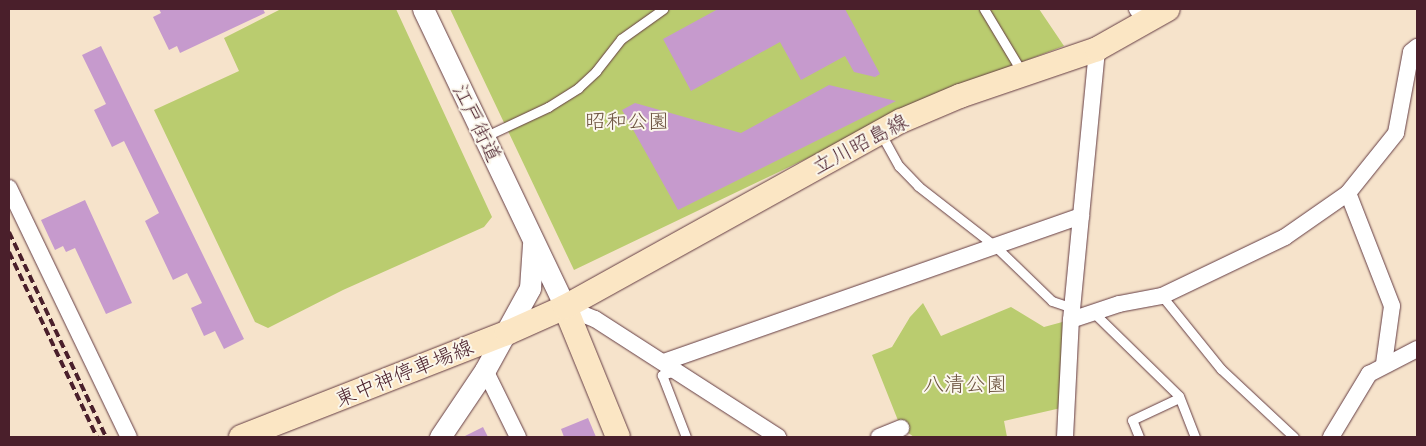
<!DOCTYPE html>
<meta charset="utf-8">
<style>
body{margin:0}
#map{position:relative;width:1426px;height:446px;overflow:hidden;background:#f6e3cb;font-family:Caveat,"Klee One",sans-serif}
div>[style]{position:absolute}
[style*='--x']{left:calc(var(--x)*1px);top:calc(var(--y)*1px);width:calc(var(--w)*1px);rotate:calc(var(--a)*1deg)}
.green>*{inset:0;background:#bacc6f}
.building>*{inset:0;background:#c69acd}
.roads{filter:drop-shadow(0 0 1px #643c43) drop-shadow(0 0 1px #643c43)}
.service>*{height:9px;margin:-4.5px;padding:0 4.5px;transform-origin:4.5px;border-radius:4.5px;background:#fff}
.minor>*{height:16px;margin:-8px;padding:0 8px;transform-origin:8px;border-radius:8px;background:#fff}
.tertiary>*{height:21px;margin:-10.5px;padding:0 10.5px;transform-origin:10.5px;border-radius:10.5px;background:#fff}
.secondary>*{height:24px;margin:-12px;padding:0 12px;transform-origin:12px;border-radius:12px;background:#fbe6c4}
.rail>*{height:4px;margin-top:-2px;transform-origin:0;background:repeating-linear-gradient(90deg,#4a1f2b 0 8px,transparent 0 12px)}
span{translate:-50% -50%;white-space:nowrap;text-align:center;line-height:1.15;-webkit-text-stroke:4px #fbf7ec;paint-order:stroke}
.park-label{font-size:21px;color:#6c533f}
.street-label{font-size:21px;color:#4a1f2b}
.frame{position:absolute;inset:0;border:10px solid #4a1f2b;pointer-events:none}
</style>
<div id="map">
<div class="green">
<i style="clip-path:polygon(281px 9px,396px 9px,492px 217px,484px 227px,343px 290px,268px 328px,255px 322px,154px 110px,239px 71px,224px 38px)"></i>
<i style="clip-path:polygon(450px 9px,1039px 9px,1064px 46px,956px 87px,574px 270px)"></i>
<i style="clip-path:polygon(923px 303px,941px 336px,1011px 307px,1044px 327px,1066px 321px,1061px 408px,1004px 421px,1007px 437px,914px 437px,901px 428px,872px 355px,892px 347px,910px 317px)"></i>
</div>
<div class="building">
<i style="clip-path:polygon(159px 9px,263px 9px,265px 13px,180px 53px,177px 46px,169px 50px,153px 17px,161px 13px)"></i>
<i style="clip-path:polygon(718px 9px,845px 9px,880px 74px,875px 77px,854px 72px,845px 56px,801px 80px,780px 42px,691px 91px,663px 39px)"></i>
<i style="clip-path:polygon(101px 46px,244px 339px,224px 349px,215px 331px,204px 336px,191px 308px,202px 303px,187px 273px,173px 280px,145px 221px,159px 213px,124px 141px,112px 147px,94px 110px,106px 104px,82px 55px)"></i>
<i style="clip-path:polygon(829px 85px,896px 101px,678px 210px,622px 110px,635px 103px,741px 133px)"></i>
<i style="clip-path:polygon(85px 200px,132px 303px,106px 314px,75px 248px,66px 252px,63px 246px,55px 250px,41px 220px)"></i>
<i style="clip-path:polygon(588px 418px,596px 437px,564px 437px,561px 429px)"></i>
<i style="clip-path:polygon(483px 427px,488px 437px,463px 437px)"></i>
</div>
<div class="roads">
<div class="service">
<i style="--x:984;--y:9;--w:76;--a:59"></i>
<i style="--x:881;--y:134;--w:37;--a:61"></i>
<i style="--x:899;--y:166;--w:28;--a:46"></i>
<i style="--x:918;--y:186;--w:98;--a:37.9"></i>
<i style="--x:995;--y:246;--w:79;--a:44"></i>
<i style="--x:1052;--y:301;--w:21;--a:19"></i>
<i style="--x:484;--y:137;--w:71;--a:-25.1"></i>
<i style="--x:548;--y:107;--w:36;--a:-32"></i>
<i style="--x:578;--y:88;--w:25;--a:-43"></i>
<i style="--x:596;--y:71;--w:41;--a:-52"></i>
<i style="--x:621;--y:39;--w:52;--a:-35.5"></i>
<i style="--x:1162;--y:296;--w:94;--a:51.1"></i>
<i style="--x:1221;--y:369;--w:100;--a:43"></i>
<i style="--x:1095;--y:314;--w:117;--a:44.3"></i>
<i style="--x:1179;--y:396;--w:44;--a:68.7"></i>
<i style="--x:675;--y:371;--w:14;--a:163"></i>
<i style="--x:662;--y:375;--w:66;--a:68.8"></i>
<i style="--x:1139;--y:437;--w:18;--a:-112"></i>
<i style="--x:1132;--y:420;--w:52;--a:-25.1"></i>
</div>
<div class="minor">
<i style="--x:1137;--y:9;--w:16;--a:55"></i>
<i style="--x:9;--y:188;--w:276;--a:64.3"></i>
<i style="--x:1348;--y:193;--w:121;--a:68.7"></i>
<i style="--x:1392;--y:306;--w:59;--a:97.9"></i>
<i style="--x:565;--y:307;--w:32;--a:22"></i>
<i style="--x:595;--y:319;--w:218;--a:32.8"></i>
<i style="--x:1071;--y:320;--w:51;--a:-18.4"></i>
<i style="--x:1119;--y:304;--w:44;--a:-10.5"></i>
<i style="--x:1162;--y:296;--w:136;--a:-25.6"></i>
<i style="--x:1285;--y:237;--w:77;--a:-34.9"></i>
<i style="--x:1348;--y:193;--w:77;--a:-51.3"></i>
<i style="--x:1396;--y:133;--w:82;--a:-79.5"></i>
<i style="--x:1411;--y:52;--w:8;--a:-40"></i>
<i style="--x:664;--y:362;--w:442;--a:-19.3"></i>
<i style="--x:485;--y:370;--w:75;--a:63.8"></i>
<i style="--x:879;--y:437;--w:24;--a:-22"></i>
<i style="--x:1065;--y:437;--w:117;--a:-87.1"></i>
<i style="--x:1071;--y:320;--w:272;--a:-84.5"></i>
<i style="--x:1331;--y:437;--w:74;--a:-58.9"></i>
<i style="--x:1369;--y:374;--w:54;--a:-27.5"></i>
</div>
<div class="tertiary">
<i style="--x:423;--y:9;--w:330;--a:64.5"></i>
<i style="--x:440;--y:437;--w:81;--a:-56.1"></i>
<i style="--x:485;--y:370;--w:94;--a:-61.2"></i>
<i style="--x:530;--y:288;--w:44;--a:-86.1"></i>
</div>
<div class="secondary">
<i style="--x:565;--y:307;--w:140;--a:67.8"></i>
<i style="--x:241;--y:437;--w:286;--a:-21.4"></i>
<i style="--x:507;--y:333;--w:64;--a:-24.1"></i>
<i style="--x:565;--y:307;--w:384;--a:-29"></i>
<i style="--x:901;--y:121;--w:64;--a:-23"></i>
<i style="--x:960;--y:96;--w:145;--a:-18.9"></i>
<i style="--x:1097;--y:49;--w:81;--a:-29.4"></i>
</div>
</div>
<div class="rail">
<i style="--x:9;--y:232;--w:227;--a:64.7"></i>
<i style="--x:9;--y:252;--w:205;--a:64.6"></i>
</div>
<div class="park-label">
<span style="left:627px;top:121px">昭和公園</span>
<span style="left:965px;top:384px">八清公園</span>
</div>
<div class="street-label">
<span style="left:477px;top:123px;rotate:64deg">江戸街道</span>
<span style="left:860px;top:144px;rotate:-28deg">立川昭島線</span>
<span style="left:404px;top:373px;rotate:-22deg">東中神停車場線</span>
</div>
<div class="frame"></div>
</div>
